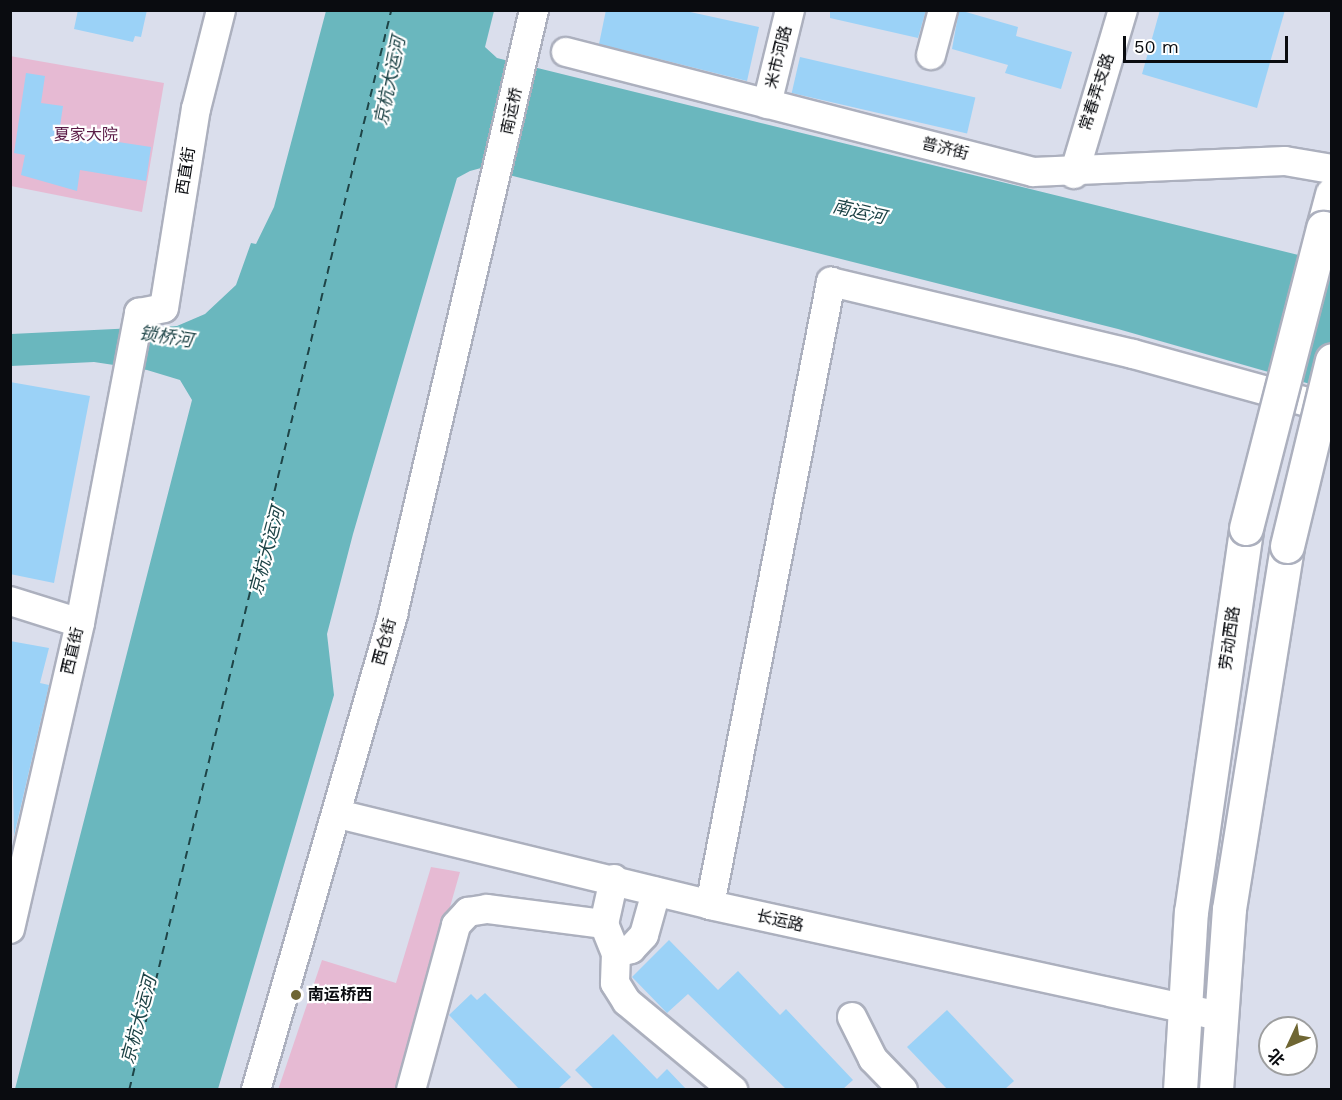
<!DOCTYPE html>
<html>
<head>
<meta charset="utf-8">
<style>
  body { margin:0 }
  #map { position:relative; width:1342px; height:1100px; overflow:hidden; background:#dadeec; font-family:"Work Sans","Noto Sans SC",sans-serif }
  div>[style] { position:absolute }
  [style*='--x'] { left:calc(var(--x)*1px); top:calc(var(--y)*1px); width:calc(var(--w)*1px); rotate:calc(var(--a)*1deg) }
  .green>* { inset:0; background:#e6bad3 }
  .water>* { inset:0; background:#6ab7be }
  .ferry>* { height:1.5px; margin-top:-0.75px; transform-origin:0; background:repeating-linear-gradient(90deg,#1e4447 0 8px,transparent 0 14px) }
  .building>* { inset:0; background:#9bd2f7; transform-origin:0 0 }
  .roads { filter:drop-shadow(2px 0 #acb0be) drop-shadow(-2px 0 #acb0be) drop-shadow(0 2px #acb0be) drop-shadow(0 -2px #acb0be) }
  .minor>* { height:28px; margin:-14px; padding:0 14px; transform-origin:14px; border-radius:14px; background:#fff }
  .major>* { height:33px; margin:-16.5px; padding:0 16.5px; transform-origin:16.5px; border-radius:16.5px; background:#fff }
  .bridges { filter:drop-shadow(2px 0 #acb0be) drop-shadow(-2px 0 #acb0be) drop-shadow(0 2px #acb0be) drop-shadow(0 -2px #acb0be) }
  .major-bridge>* { height:33px; margin:-16.5px; padding:0 16.5px; transform-origin:16.5px; border-radius:16.5px; background:#fff }
  .dots>* { width:16px; height:16px; translate:-50% -50%; box-sizing:border-box; border:3px solid #fff; border-radius:50% }
  span { translate:-50% -50%; white-space:nowrap; text-align:center; line-height:1.15; -webkit-text-stroke:4.5px #fff; paint-order:stroke }
  .street-label { font-size:16px; color:#0a0c10 }
  .park-label { font-size:16px; color:#5b1c47 }
  .poi-label { font-size:16px; color:#0a0c10; font-weight:700 }
  .left { translate:0 -50%; text-align:left }
  .water-label { font-size:18px; color:#1e4447; font-style:italic }
  .frame { position:absolute; inset:0; border:12px solid #0a0c10; pointer-events:none }
  .north { position:absolute; left:1258px; top:1016px; width:60px; height:60px; box-sizing:border-box; background:#fff; border:2px solid #9d9e9f; border-radius:50%; rotate:226deg; font-size:16px; font-weight:700; line-height:24px; text-align:center; color:#0a0c10 }
  .north::after { content:''; display:block; margin:auto; width:21px; height:27px; background:#6f6633; clip-path:polygon(50% 0,100% 100%,50% 72%,0 100%) }
  .scale { position:absolute; left:1123px; top:36px; width:165px; height:27px; box-sizing:border-box; border:3px solid #0a0c10; border-top:0; padding-left:8px; font-size:18px; line-height:21px; white-space:nowrap; color:#0a0c10; -webkit-text-stroke:4px #fff; paint-order:stroke }
</style>
</head>
<body>
<div id="map">
  <div class="green">
    <i style="clip-path:polygon(10px 56px,164px 83px,142px 212px,11px 186px)"></i>
    <i style="clip-path:polygon(431px 867px,460px 872px,398px 1089px,278px 1090px,322px 960px,396px 983px)"></i>
  </div>
  <div class="water">
    <i style="clip-path:polygon(326px 11px,494px 11px,485px 47px,497px 58px,1331px 263px,1331px 390px,1118px 329px,481px 168px,470px 171px,457px 178px,353px 534px,327px 634px,334px 695px,218px 1089px,15px 1089px,192px 400px,180px 380px,147px 370px,94px 362px,11px 366px,11px 334px,177px 326px,205px 314px,236px 285px,251px 243px,256px 244px,274px 207px)"></i>
  </div>
  <div class="ferry">
    <i style="--x:129;--y:1090;--w:1111;--a:-76.36"></i>
  </div>
  <div class="building">
    <i style="clip-path:polygon(78px 10px,147px 10px,141px 37px,135px 36px,133px 42px,74px 29px)"></i>
    <i style="clip-path:polygon(606px 10px,681px 10px,759px 27px,747px 81px,599px 44px)"></i>
    <i style="clip-path:polygon(830px 10px,926px 10px,918px 38px,830px 18px)"></i>
    <i style="clip-path:polygon(959px 10px,1018px 27px,1016px 36px,1072px 52px,1061px 89px,1005px 73px,1008px 65px,952px 49px)"></i>
    <i style="clip-path:polygon(1160px 10px,1285px 10px,1257px 108px,1142px 74px)"></i>
    <i style="left:800px;top:57px;width:180px;height:37px;rotate:13deg"></i>
    <i style="clip-path:polygon(26px 73px,45px 76px,41px 103px,63px 106px,59px 133px,151px 147px,146px 181px,80px 170px,77px 191px,21px 175px,25px 155px,14px 153px)"></i>
    <i style="clip-path:polygon(10px 382px,90px 396px,54px 583px,10px 574px)"></i>
    <i style="clip-path:polygon(10px 641px,49px 648px,40px 683px,49px 685px,14px 836px)"></i>
    <i style="clip-path:polygon(669px 940px,718px 990px,738px 971px,780px 1015px,786px 1009px,853px 1080px,843px 1089px,786px 1089px,688px 994px,667px 1013px,632px 977px)"></i>
    <i style="clip-path:polygon(485px 993px,571px 1077px,558px 1089px,519px 1089px,449px 1015px,471px 994px,477px 1000px)"></i>
    <i style="clip-path:polygon(947px 1010px,1014px 1081px,1005px 1089px,947px 1089px,907px 1047px)"></i>
    <i style="clip-path:polygon(613px 1034px,657px 1079px,667px 1069px,686px 1089px,594px 1089px,575px 1070px)"></i>
  </div>
  <div class="roads">
    <div class="minor">
      <i style="--x:566;--y:52;--w:482;--a:14.4"></i>
      <i style="--x:1033;--y:172;--w:252;--a:-2.5"></i>
      <i style="--x:1285;--y:161;--w:48;--a:9.7"></i>
      <i style="--x:931;--y:55;--w:47;--a:-75.1"></i>
      <i style="--x:767;--y:104;--w:97;--a:-76.3"></i>
      <i style="--x:1074;--y:174;--w:171;--a:-73.4"></i>
      <i style="--x:10;--y:601;--w:73;--a:17.4"></i>
      <i style="--x:338;--y:814;--w:383;--a:13.7"></i>
      <i style="--x:710;--y:905;--w:526;--a:12.29"></i>
      <i style="--x:614;--y:879;--w:46;--a:102.5"></i>
      <i style="--x:604;--y:924;--w:31;--a:68"></i>
      <i style="--x:616;--y:953;--w:16;--a:-15"></i>
      <i style="--x:631;--y:949;--w:19;--a:-47"></i>
      <i style="--x:644;--y:935;--w:45;--a:-74.4"></i>
      <i style="--x:710;--y:905;--w:635;--a:-79.01"></i>
      <i style="--x:831;--y:282;--w:310;--a:13.4"></i>
      <i style="--x:1133;--y:354;--w:206;--a:15.4"></i>
      <i style="--x:10;--y:929;--w:314;--a:-77.1"></i>
      <i style="--x:80;--y:623;--w:316;--a:-79.2"></i>
      <i style="--x:139;--y:313;--w:25;--a:-11"></i>
      <i style="--x:164;--y:308;--w:202;--a:-80.9"></i>
      <i style="--x:196;--y:109;--w:102;--a:-75.8"></i>
      <i style="--x:616;--y:953;--w:30;--a:92"></i>
      <i style="--x:615;--y:983;--w:22;--a:58"></i>
      <i style="--x:627;--y:1002;--w:138;--a:39.7"></i>
      <i style="--x:852;--y:1017;--w:47;--a:63.4"></i>
      <i style="--x:873;--y:1059;--w:43;--a:45.9"></i>
      <i style="--x:256;--y:1090;--w:495;--a:-73.9"></i>
      <i style="--x:393;--y:614;--w:620;--a:-76.86"></i>
      <i style="--x:411;--y:1090;--w:171;--a:-74.7"></i>
      <i style="--x:456;--y:925;--w:18;--a:-47"></i>
      <i style="--x:468;--y:912;--w:19;--a:-9"></i>
      <i style="--x:487;--y:909;--w:118;--a:7.3"></i>
    </div>
    <div class="major">
      <i style="--x:1323;--y:228;--w:35;--a:-75"></i>
      <i style="--x:1180;--y:1090;--w:178;--a:-86.5"></i>
      <i style="--x:1191;--y:912;--w:388;--a:-81.8"></i>
      <i style="--x:1216;--y:1090;--w:181;--a:-85.9"></i>
      <i style="--x:1229;--y:909;--w:368;--a:-80.9"></i>
    </div>
  </div>
  <div class="bridges">
    <div class="major-bridge">
      <i style="--x:1246;--y:528;--w:310;--a:-75.6"></i>
      <i style="--x:1287;--y:546;--w:191;--a:-76.4"></i>
    </div>
  </div>
  <div class="dots">
    <i style="left:296px;top:995px;background:#6f6633"></i>
  </div>
  <div class="street-label">
    <span style="left:779px;top:57px;rotate:-76deg">米市河路</span>
    <span style="left:1097px;top:92px;rotate:-72deg">常春弄支路</span>
    <span style="left:512px;top:111px;rotate:-78deg">南运桥</span>
    <span style="left:945px;top:149px;rotate:14deg">普济街</span>
    <span style="left:186px;top:171px;rotate:-81deg">西直街</span>
    <span style="left:1230px;top:638px;rotate:-82deg">劳动西路</span>
    <span style="left:385px;top:642px;rotate:-75deg">西仓街</span>
    <span style="left:73px;top:651px;rotate:-77deg">西直街</span>
    <span style="left:780px;top:921px;rotate:13deg">长运路</span>
  </div>
  <div class="park-label">
    <span style="left:86px;top:135px">夏家大院</span>
  </div>
  <div class="poi-label">
    <span class="left" style="left:308px;top:995px">南运桥西</span>
  </div>
  <div class="water-label">
    <span style="left:390px;top:81px;rotate:-78deg">京杭大运河</span>
    <span style="left:859px;top:212px;rotate:13deg">南运河</span>
    <span style="left:166px;top:337px;rotate:9deg">锁桥河</span>
    <span style="left:267px;top:551px;rotate:-75deg">京杭大运河</span>
    <span style="left:139px;top:1020px;rotate:-75deg">京杭大运河</span>
  </div>
  <div class="frame"></div>
  <div class="north">北</div>
  <div class="scale">50 m</div>
</div>
</body>
</html>
